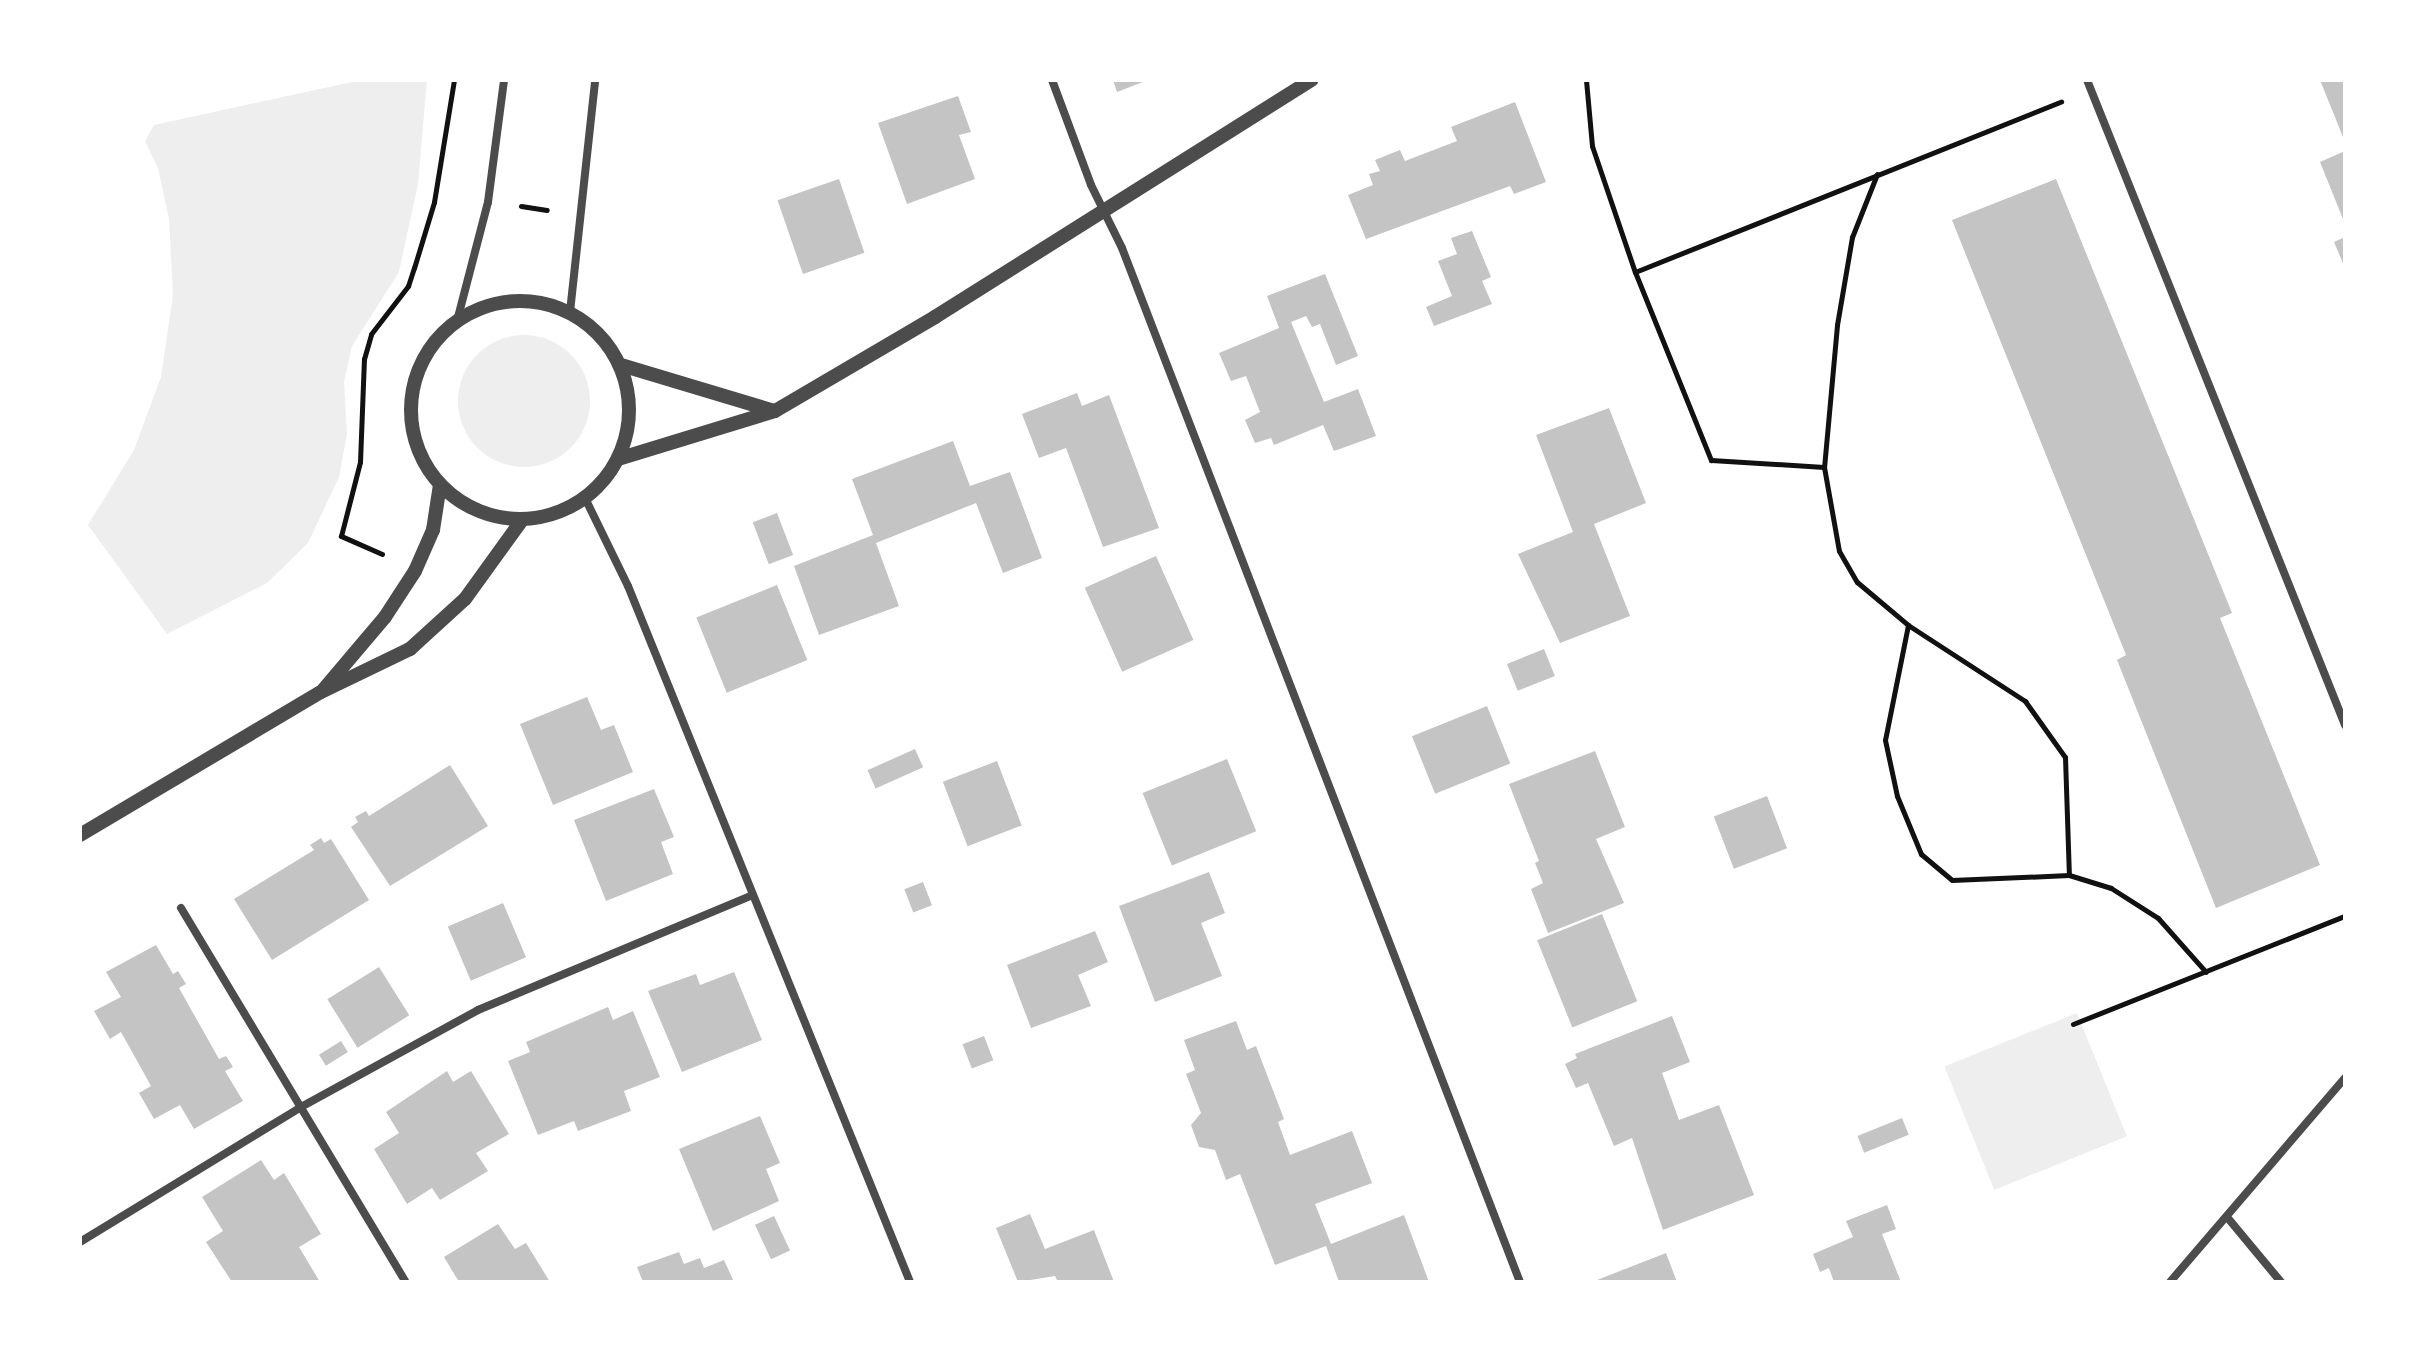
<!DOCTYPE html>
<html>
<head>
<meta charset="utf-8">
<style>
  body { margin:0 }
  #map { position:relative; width:2425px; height:1362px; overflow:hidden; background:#fff; font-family:"Sofia Sans Condensed",sans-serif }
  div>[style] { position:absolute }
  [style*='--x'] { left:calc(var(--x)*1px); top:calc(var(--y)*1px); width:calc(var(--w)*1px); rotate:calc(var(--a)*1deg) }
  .green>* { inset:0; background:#eee; transform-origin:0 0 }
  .round { border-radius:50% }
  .building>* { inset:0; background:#c4c4c4; transform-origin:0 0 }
  .path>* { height:5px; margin:-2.5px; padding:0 2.5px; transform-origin:2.5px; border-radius:2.5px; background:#111 }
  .minor>* { height:8px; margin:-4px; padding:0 4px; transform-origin:4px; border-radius:4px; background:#4c4c4c }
  .tertiary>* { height:14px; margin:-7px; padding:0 7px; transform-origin:7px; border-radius:7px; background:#4c4c4c }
  .tertiary>.ring { margin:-7px; padding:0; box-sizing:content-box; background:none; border:14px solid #4c4c4c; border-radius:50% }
  span { translate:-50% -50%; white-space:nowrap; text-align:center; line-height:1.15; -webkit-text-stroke:6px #fff; paint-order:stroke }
  .frame { position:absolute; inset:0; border:82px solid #fff; pointer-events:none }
</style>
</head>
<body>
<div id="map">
  <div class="green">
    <i style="clip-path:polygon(361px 80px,427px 80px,418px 184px,399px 272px,352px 346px,344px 382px,347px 434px,339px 477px,308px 543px,267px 583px,167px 634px,88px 525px,134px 450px,161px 377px,173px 295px,169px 219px,158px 168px,145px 141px,154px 125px)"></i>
    <i class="round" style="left:458px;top:335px;width:132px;height:132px"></i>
    <i style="left:2077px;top:1013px;width:133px;height:143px;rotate:68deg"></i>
  </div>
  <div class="building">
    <i style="clip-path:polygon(1113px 80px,1148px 80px,1117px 92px)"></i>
    <i style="clip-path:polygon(2320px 80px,2345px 80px,2345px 142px)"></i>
    <i style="clip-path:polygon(958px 96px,971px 132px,959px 135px,975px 179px,907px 204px,878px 123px)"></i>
    <i style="clip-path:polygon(1515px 102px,1546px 182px,1514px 194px,1510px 186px,1366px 239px,1348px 195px,1373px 185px,1369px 174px,1380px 171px,1375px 160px,1400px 150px,1405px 161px,1457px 141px,1451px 127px)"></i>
    <i style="clip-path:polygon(2345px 151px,2345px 224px,2320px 162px)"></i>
    <i style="left:839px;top:179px;width:78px;height:65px;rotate:71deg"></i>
    <i style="clip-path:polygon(2056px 179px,2232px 613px,2220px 618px,2320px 865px,2216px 908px,2117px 660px,2126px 655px,1952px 220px)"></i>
    <i style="clip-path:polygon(1472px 231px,1491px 277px,1482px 281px,1492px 304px,1434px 326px,1426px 307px,1452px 296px,1438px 261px,1457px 254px,1451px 238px)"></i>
    <i style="clip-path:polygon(2345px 237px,2345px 268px,2334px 242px)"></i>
    <i style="clip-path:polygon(1325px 274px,1358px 356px,1336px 365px,1320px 324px,1312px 327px,1306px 316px,1291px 322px,1324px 402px,1358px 389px,1376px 436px,1334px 451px,1323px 425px,1274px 445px,1271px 438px,1255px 443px,1245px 420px,1260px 412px,1246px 376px,1231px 381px,1219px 353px,1279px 328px,1267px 296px)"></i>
    <i style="clip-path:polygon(1077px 393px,1082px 406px,1109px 395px,1159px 528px,1103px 547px,1066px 448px,1039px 458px,1022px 414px)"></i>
    <i style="clip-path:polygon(1609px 408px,1646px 503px,1594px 524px,1630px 616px,1560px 643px,1518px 554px,1573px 532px,1536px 435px)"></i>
    <i style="clip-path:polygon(953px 441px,970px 486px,1010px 472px,1042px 558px,1003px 573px,976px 503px,876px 543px,899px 606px,819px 635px,794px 566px,873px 535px,852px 479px)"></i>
    <i style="left:777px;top:513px;width:45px;height:26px;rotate:69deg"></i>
    <i style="left:1156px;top:556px;width:92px;height:78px;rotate:66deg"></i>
    <i style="left:777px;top:585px;width:81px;height:87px;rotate:68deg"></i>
    <i style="left:1544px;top:649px;width:29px;height:40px;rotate:68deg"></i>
    <i style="clip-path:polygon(587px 697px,601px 730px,614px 725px,633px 772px,553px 805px,520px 724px)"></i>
    <i style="left:1487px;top:706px;width:62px;height:81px;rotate:68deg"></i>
    <i style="left:915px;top:749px;width:20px;height:52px;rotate:66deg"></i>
    <i style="clip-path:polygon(1595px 751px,1625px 827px,1596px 839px,1624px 903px,1548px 933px,1531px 889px,1543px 883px,1535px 863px,1539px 861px,1509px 784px)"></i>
    <i style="left:1227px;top:759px;width:78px;height:91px;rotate:68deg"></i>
    <i style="left:997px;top:761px;width:69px;height:58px;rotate:69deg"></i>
    <i style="clip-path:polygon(450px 765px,488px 826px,390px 886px,351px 827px,358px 822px,355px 817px,366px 811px,369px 816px)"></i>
    <i style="clip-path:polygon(654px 789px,674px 837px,661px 842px,673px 874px,606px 901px,574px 820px)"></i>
    <i style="left:1767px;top:796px;width:56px;height:57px;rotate:69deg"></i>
    <i style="clip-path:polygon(321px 838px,324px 843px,331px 839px,369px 900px,272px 960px,234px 899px,314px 850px,310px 845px)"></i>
    <i style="clip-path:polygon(1209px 872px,1225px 913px,1201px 923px,1222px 976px,1155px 1002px,1119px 906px)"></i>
    <i style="left:923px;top:882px;width:25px;height:20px;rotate:69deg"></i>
    <i style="left:503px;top:903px;width:59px;height:60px;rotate:67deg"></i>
    <i style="left:1602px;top:914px;width:94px;height:70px;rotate:68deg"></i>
    <i style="clip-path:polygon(1095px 931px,1108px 962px,1078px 975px,1091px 1006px,1031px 1028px,1007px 965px)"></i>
    <i style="clip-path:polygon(156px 945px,173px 974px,178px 971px,186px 984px,179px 988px,219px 1059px,226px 1056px,233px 1067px,225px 1071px,243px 1101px,194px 1129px,180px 1105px,154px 1119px,139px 1093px,151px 1086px,121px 1032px,110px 1039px,94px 1011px,121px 997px,106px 972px)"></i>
    <i style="left:379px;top:967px;width:57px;height:61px;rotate:58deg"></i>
    <i style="clip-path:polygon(734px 972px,762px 1040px,682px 1072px,648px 991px,696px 974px,700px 985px)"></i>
    <i style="clip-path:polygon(608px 1007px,613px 1020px,633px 1011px,660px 1077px,624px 1091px,631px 1111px,578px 1131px,574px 1121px,538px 1135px,508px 1061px,530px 1052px,526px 1042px)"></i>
    <i style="clip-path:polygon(1672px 1016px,1690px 1062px,1662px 1073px,1679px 1120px,1719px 1105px,1754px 1195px,1663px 1230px,1632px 1138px,1614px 1146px,1588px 1083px,1576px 1088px,1565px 1064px,1577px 1058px,1575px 1054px)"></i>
    <i style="clip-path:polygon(1236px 1021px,1247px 1050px,1256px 1046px,1284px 1119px,1278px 1122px,1290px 1155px,1352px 1131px,1372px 1183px,1315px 1204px,1331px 1244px,1404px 1215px,1429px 1282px,1339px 1282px,1326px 1246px,1275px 1265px,1240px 1174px,1226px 1180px,1215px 1150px,1199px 1147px,1191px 1125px,1201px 1113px,1186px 1074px,1195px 1070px,1184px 1040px)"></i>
    <i style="left:984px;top:1036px;width:26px;height:23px;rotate:69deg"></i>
    <i style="left:341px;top:1041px;width:13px;height:26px;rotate:58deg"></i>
    <i style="clip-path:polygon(447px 1071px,453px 1082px,471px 1071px,509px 1134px,476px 1153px,488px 1171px,440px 1200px,432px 1188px,407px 1204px,374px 1149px,399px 1133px,386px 1112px)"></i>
    <i style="clip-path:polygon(760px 1116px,780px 1163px,766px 1169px,779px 1201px,713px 1231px,679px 1149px)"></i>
    <i style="left:1902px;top:1118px;width:18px;height:48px;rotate:68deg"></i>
    <i style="clip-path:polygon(261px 1160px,274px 1180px,284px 1173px,321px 1234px,299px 1247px,320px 1282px,232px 1282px,206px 1242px,223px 1231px,202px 1197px)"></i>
    <i style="clip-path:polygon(1887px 1205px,1896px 1229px,1882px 1234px,1901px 1282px,1834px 1282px,1829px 1268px,1820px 1272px,1813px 1254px,1853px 1237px,1846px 1221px)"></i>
    <i style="clip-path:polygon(1030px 1214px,1045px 1249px,1094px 1230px,1114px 1282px,1058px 1282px,1055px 1276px,1018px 1282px,996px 1228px)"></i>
    <i style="left:774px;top:1216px;width:38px;height:21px;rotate:65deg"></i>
    <i style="clip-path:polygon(498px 1224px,515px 1249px,526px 1243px,550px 1282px,459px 1282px,444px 1257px)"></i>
    <i style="clip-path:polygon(679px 1252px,684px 1264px,700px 1258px,704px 1268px,724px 1260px,734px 1282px,643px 1282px,637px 1267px)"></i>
    <i style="clip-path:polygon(1666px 1253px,1677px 1282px,1597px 1282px,1597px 1280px)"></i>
  </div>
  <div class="path">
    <i style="--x:1586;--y:80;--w:66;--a:84.8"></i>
    <i style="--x:1592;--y:146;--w:133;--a:71.2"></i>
    <i style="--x:1635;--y:272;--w:203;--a:68"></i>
    <i style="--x:1711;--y:460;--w:113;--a:3.5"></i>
    <i style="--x:1877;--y:174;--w:68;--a:111.6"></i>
    <i style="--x:1852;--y:237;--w:89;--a:99.7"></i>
    <i style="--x:1837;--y:325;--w:143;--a:95.2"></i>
    <i style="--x:1824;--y:467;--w:85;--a:79.9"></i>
    <i style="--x:1839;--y:551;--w:36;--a:60"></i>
    <i style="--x:1857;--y:582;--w:67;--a:40.1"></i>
    <i style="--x:1908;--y:625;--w:140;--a:33"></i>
    <i style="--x:2025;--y:701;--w:69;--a:54.5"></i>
    <i style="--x:2065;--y:757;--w:118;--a:88.1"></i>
    <i style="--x:521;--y:206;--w:26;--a:9"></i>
    <i style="--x:1635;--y:272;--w:459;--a:-21.8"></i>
    <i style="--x:382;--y:554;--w:45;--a:-156.3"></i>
    <i style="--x:341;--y:536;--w:76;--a:-75.6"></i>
    <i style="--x:360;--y:462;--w:103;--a:-87.8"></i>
    <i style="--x:364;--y:359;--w:26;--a:-74"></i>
    <i style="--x:371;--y:334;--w:61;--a:-52.4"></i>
    <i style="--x:408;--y:286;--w:19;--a:-72"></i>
    <i style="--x:414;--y:268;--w:69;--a:-73.1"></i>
    <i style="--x:434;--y:202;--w:124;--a:-80.7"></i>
    <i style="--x:1908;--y:625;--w:117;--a:101.3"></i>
    <i style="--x:1885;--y:740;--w:57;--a:77.9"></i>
    <i style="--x:1897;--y:796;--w:63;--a:67.5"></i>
    <i style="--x:1921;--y:854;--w:40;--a:40"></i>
    <i style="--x:1952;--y:880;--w:117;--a:-2.4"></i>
    <i style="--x:2069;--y:875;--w:44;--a:17.2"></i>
    <i style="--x:2111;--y:888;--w:56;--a:32.6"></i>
    <i style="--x:2158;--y:918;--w:72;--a:48.4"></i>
    <i style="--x:2073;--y:1024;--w:293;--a:-21.7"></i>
  </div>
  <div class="minor">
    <i style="--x:1052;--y:80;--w:112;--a:69.6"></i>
    <i style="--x:1091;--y:185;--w:70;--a:63.8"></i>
    <i style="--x:1122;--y:248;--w:1108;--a:68.95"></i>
    <i style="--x:2087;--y:80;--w:695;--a:68.2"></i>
    <i style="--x:570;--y:312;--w:233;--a:-83.8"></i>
    <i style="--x:457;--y:321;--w:123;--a:-75.4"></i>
    <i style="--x:488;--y:202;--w:123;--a:-82.5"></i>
    <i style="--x:585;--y:498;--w:98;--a:64"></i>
    <i style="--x:628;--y:586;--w:751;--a:67.94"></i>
    <i style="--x:181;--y:908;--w:436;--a:59"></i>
    <i style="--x:2227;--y:1217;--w:85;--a:50.3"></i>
    <i style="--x:80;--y:1242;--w:259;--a:-31.4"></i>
    <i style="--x:301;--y:1107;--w:202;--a:-28.7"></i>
    <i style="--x:478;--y:1010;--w:295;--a:-22.7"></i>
    <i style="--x:2170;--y:1282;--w:269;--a:-49.4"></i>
  </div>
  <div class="tertiary">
    <i class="ring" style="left:411px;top:301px;width:204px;height:204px"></i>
    <i style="--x:621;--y:365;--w:160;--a:16.7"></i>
    <i style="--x:618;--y:459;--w:164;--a:-17"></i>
    <i style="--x:775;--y:411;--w:186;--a:-30.4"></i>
    <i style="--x:935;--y:317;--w:445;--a:-32.2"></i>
    <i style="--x:324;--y:689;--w:94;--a:-49.7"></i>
    <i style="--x:385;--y:617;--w:55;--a:-56.9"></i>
    <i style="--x:415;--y:571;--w:45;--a:-66.3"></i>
    <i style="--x:433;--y:530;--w:46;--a:-81.2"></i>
    <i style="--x:80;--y:835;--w:280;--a:-30.7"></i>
    <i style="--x:321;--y:692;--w:99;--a:-25.8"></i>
    <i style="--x:410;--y:649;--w:74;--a:-42.3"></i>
    <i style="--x:465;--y:599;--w:97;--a:-54.2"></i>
  </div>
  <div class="frame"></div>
</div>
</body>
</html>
